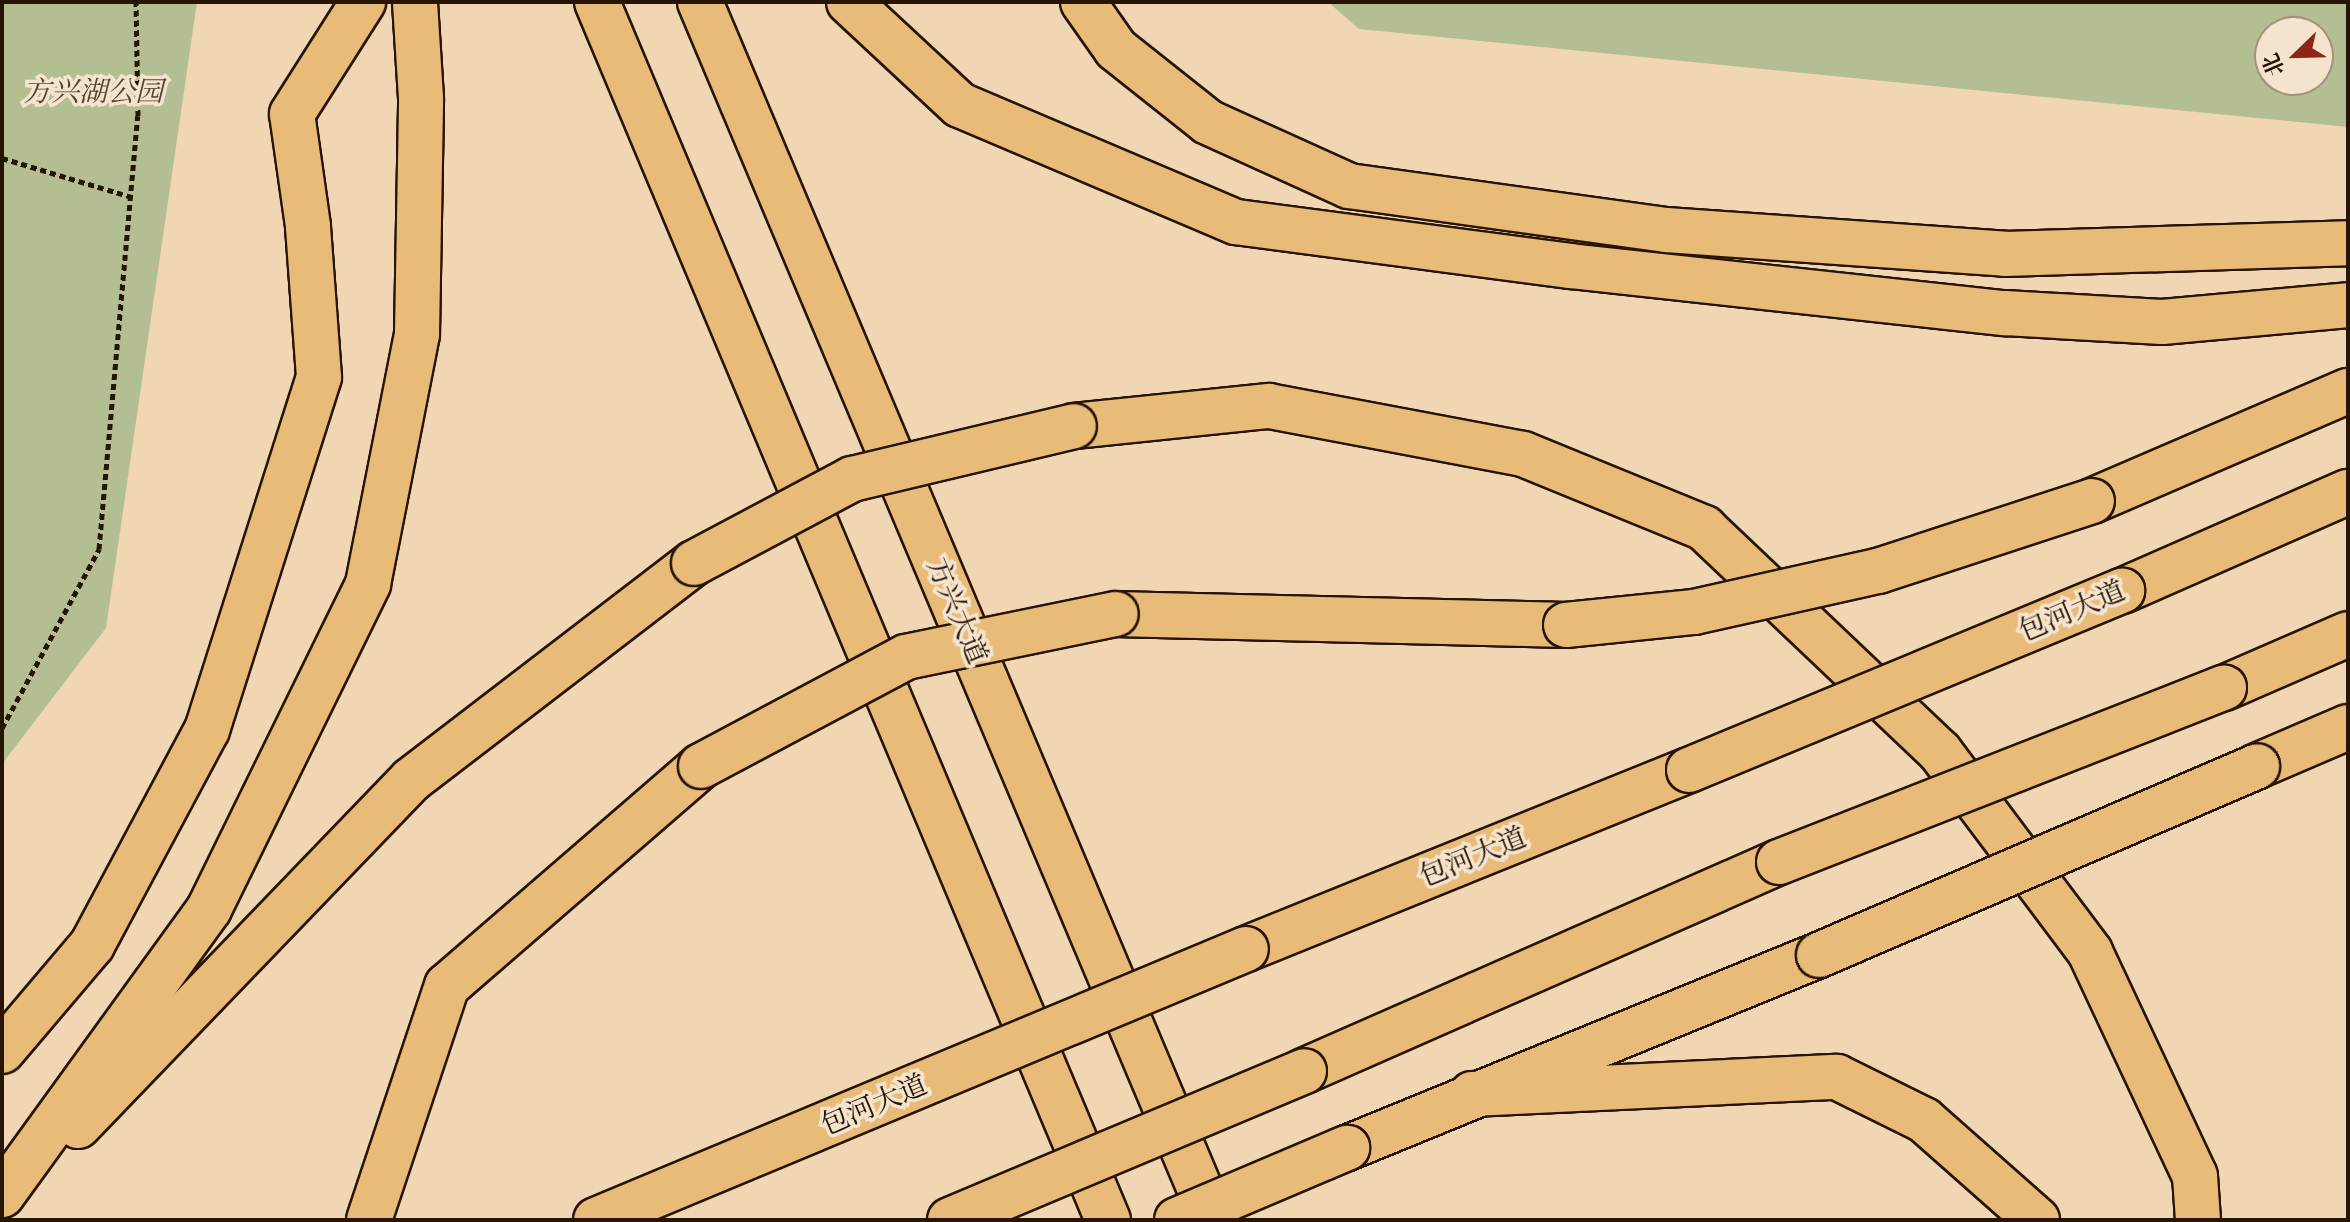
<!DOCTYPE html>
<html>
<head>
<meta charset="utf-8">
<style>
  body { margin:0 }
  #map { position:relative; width:2350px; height:1222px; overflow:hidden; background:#f0d6b2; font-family:"IM FELL Great Primer","Noto Serif SC",serif }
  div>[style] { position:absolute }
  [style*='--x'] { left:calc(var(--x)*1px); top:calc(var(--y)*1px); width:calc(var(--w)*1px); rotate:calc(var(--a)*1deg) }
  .green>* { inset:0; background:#b3bf92 }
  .path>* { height:5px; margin-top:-2.5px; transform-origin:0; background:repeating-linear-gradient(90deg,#271405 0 6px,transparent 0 10px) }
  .roads { filter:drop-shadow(2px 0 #271405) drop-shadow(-2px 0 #271405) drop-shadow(0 2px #271405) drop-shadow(0 -2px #271405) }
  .primary>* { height:44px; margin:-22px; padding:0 22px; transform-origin:22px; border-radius:22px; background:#e8bb79 }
  .trunk>* { height:44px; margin:-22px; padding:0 22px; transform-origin:22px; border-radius:22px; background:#e8bb79 }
  .bridges { filter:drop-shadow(2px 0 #271405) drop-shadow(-2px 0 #271405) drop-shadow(0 2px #271405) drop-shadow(0 -2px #271405) }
  .primary-bridge>* { height:44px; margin:-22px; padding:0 22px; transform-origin:22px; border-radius:22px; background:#e8bb79 }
  .trunk-bridge>* { height:44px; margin:-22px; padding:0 22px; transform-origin:22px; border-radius:22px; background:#e8bb79 }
  span { translate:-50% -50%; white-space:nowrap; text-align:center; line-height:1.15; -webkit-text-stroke:7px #f5e4cd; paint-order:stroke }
  .park-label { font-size:28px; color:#51472f; font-style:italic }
  .street-label { font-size:28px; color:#271405 }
  .frame { position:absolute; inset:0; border:4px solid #271405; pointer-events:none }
  .north { position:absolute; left:2254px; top:16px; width:80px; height:80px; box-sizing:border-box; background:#f5e4cd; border:2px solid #a3917d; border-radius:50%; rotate:247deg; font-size:22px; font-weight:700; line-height:32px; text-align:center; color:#271405 }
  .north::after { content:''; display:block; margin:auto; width:28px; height:36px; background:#8f2418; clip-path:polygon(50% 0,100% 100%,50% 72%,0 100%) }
</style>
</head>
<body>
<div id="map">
  <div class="green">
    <i style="clip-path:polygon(2px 2px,197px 2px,106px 628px,2px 764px)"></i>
    <i style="clip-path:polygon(evenodd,1328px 2px,2348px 2px,2348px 127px,1359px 29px,1328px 2px,2270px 32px,2318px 32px,2318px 80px,2270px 80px,2270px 32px)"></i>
  </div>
  <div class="path">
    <i style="--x:2;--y:158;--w:136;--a:16.7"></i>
    <i style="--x:2;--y:728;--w:204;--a:-61.5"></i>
    <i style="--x:99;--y:549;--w:435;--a:-84.9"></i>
    <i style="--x:138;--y:116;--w:114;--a:-91"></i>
  </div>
  <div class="roads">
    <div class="primary">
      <i style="--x:1083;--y:2;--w:57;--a:54.9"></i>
      <i style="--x:1116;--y:49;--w:117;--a:38.4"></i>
      <i style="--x:1208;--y:122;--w:155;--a:24.4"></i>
      <i style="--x:1349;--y:186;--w:320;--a:7.9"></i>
      <i style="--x:1666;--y:230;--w:340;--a:4"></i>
      <i style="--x:2005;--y:254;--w:343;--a:-1.8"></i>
      <i style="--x:2257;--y:766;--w:99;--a:-23.2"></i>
      <i style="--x:2;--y:1051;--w:139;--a:-49.7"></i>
      <i style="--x:92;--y:945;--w:244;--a:-61.9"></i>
      <i style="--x:207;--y:730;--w:370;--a:-72.4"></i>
      <i style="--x:319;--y:377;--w:151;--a:-94.2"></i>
      <i style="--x:308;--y:226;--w:113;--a:-98.1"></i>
      <i style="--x:292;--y:114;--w:133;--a:-57.6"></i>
      <i style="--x:1347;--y:1148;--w:510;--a:-22.24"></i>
    </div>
    <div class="trunk">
      <i style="--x:597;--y:2;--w:1321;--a:67.24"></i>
      <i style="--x:700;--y:2;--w:1322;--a:67.16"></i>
      <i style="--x:849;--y:2;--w:151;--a:42.9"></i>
      <i style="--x:960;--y:105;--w:300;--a:23"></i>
      <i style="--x:1236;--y:222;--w:337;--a:7.5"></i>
      <i style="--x:1570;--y:266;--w:438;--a:6.2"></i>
      <i style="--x:2005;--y:313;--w:157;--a:3.3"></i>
      <i style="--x:2162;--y:322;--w:187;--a:-5.2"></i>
      <i style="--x:1074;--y:426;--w:196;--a:-5.9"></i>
      <i style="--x:1269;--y:406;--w:258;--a:10.7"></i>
      <i style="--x:1523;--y:454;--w:196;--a:22.2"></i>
      <i style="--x:1704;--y:528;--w:325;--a:43.5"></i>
      <i style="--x:1940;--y:752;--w:250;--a:53.1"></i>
      <i style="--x:2090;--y:952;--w:247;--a:64.9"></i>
      <i style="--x:2195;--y:1176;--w:44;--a:86.1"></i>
      <i style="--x:2092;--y:501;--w:279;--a:-23.3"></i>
      <i style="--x:2122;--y:591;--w:247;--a:-23.7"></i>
      <i style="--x:1116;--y:614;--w:450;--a:1.4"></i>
      <i style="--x:2224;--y:688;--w:135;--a:-23.5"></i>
      <i style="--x:1246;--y:949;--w:478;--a:-22"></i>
      <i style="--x:1304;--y:1071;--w:519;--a:-23.75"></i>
      <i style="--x:1472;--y:1094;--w:365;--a:-2.7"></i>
      <i style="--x:1837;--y:1077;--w:97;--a:26.3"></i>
      <i style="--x:1924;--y:1120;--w:151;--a:41.5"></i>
      <i style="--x:78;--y:1126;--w:480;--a:-46.1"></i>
      <i style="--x:411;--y:780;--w:357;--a:-37.5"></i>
      <i style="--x:2;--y:1195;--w:353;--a:-54.1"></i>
      <i style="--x:209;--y:909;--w:362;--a:-63.9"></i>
      <i style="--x:368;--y:584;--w:255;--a:-78.9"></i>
      <i style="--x:417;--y:334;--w:236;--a:-89"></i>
      <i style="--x:421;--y:98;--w:96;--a:-93.6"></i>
      <i style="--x:369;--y:1220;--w:247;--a:-71.6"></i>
      <i style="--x:447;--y:986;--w:336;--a:-40.9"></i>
    </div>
  </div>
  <div class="bridges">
    <div class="primary-bridge">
      <i style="--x:1819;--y:955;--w:477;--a:-23.3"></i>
      <i style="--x:1177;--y:1220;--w:185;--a:-23"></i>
    </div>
    <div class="trunk-bridge">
      <i style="--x:694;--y:563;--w:179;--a:-28"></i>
      <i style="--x:852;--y:479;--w:228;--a:-13.4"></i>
      <i style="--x:1566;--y:625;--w:129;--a:-5.8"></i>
      <i style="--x:1694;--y:612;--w:189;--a:-12.6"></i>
      <i style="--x:1878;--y:571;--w:225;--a:-18.1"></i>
      <i style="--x:701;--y:766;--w:232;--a:-28"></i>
      <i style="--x:906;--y:657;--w:214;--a:-11.6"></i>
      <i style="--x:1689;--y:770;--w:469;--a:-22.5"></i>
      <i style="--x:1779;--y:862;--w:478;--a:-21.4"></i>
      <i style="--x:596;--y:1220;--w:704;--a:-22.63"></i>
      <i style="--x:950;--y:1220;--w:384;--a:-22.8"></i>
    </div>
  </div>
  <div class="park-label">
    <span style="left:93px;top:92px">方兴湖公园</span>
  </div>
  <div class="street-label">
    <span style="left:957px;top:611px;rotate:67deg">方兴大道</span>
    <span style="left:2072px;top:611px;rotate:-23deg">包河大道</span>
    <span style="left:1473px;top:857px;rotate:-22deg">包河大道</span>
    <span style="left:874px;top:1105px;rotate:-23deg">包河大道</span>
  </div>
  <div class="frame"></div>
  <div class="north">北</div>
</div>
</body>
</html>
